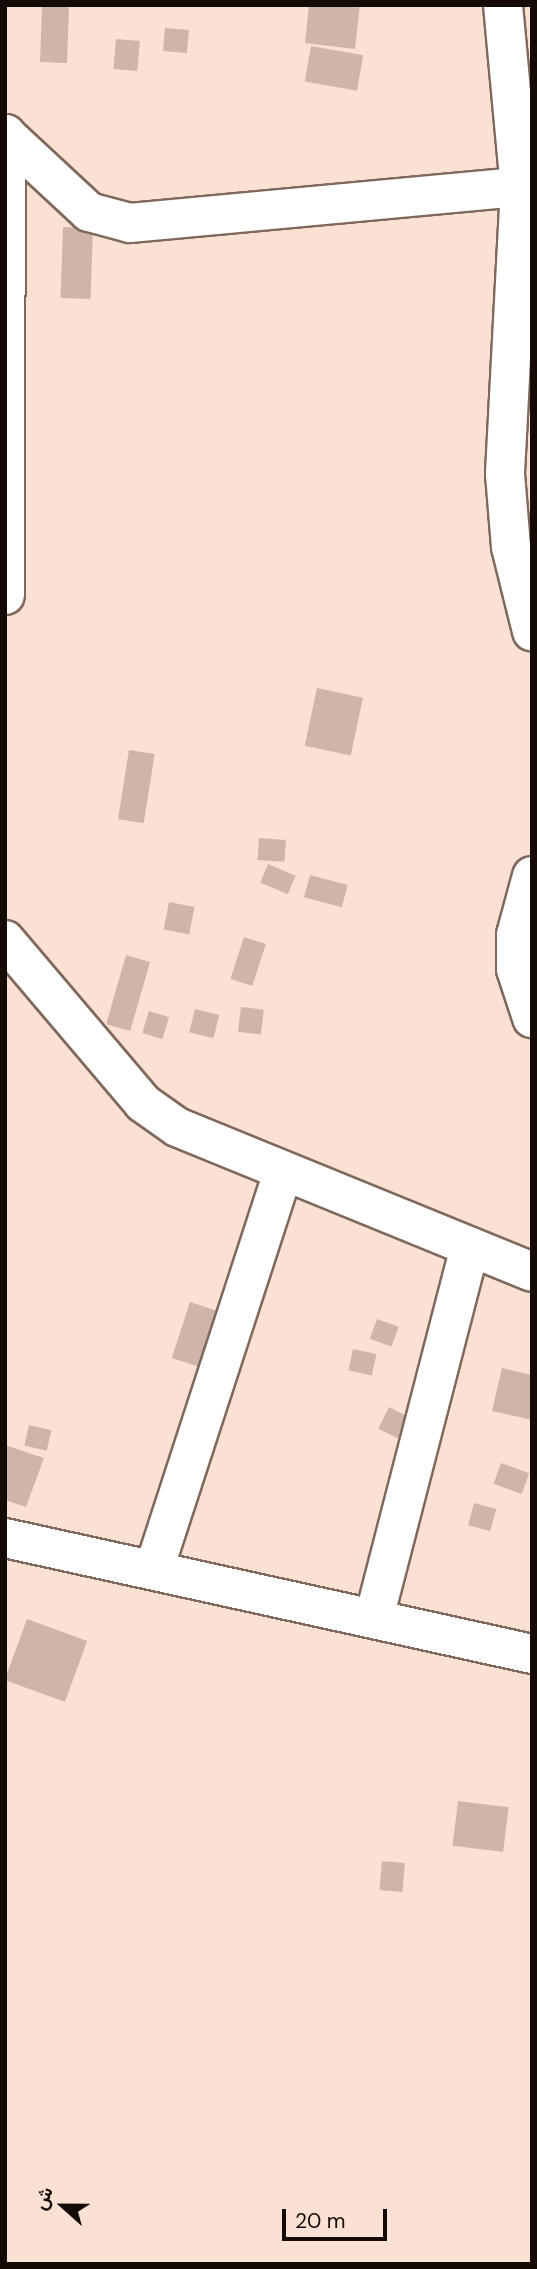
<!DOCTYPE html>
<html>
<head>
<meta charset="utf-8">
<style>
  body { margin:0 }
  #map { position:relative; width:537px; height:2269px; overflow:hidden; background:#fbe1d3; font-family:"DM Sans",Vazirmatn,sans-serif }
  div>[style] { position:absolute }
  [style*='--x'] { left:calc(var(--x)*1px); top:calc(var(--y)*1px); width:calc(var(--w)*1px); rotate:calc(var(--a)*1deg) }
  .building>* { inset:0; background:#cfb5a9; transform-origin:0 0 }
  .roads { filter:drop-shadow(2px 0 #7f685c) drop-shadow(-2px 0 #7f685c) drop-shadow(0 2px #7f685c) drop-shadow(0 -2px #7f685c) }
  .minor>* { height:38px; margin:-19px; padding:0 19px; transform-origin:19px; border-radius:19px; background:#fff }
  span { translate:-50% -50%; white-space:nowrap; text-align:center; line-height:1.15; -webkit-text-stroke:6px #fbe1d3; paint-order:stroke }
  .frame { position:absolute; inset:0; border:7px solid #140b07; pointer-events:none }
  .north { position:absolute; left:28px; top:2171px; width:70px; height:70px; -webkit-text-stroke:5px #fbe1d3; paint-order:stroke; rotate:291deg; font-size:19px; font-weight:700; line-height:28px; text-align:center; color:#140b07 }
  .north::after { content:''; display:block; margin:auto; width:24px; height:32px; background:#140b07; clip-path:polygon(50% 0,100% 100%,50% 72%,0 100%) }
  .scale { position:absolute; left:282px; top:2209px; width:105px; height:32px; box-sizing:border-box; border:4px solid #140b07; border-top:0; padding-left:9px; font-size:21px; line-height:24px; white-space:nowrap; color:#140b07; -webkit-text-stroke:5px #fbe1d3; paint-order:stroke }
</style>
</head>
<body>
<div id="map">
  <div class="building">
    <i style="left:42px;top:5px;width:27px;height:57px;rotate:2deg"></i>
    <i style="clip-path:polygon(309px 5px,360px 5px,355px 49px,305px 43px)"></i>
    <i style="left:165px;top:28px;width:24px;height:23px;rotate:5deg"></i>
    <i style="left:116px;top:39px;width:24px;height:30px;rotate:5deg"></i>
    <i style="left:311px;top:46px;width:53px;height:36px;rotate:10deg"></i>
    <i style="left:63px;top:227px;width:30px;height:71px;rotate:2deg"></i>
    <i style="left:317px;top:688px;width:47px;height:59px;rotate:12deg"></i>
    <i style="left:129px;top:750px;width:26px;height:70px;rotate:9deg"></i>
    <i style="left:259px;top:838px;width:27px;height:22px;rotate:4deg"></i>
    <i style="left:268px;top:864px;width:30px;height:20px;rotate:23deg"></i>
    <i style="left:310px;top:875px;width:39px;height:23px;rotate:15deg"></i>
    <i style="left:169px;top:902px;width:26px;height:28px;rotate:11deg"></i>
    <i style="left:244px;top:937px;width:23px;height:44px;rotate:18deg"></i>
    <i style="left:126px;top:955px;width:25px;height:72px;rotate:16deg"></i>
    <i style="left:241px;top:1007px;width:23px;height:25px;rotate:7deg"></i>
    <i style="left:195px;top:1009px;width:25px;height:24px;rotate:14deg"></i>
    <i style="left:149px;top:1011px;width:21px;height:23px;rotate:17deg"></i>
    <i style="left:190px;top:1302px;width:60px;height:59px;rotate:18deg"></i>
    <i style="left:377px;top:1319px;width:23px;height:21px;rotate:20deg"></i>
    <i style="left:353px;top:1349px;width:24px;height:22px;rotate:12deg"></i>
    <i style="clip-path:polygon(502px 1368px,532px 1375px,532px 1420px,492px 1411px)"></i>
    <i style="left:389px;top:1407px;width:22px;height:24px;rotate:27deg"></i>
    <i style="left:29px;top:1425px;width:23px;height:21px;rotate:13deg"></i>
    <i style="clip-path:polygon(5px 1445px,44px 1458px,26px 1507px,5px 1500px)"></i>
    <i style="left:501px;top:1463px;width:30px;height:22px;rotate:20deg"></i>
    <i style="left:474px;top:1503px;width:23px;height:23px;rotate:15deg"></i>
    <i style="left:27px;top:1619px;width:64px;height:65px;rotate:20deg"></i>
    <i style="left:458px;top:1801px;width:51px;height:45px;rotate:7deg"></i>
    <i style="left:382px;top:1861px;width:23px;height:29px;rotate:5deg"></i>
  </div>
  <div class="roads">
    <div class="minor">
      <i style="--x:503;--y:5;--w:183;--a:84.7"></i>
      <i style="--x:520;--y:187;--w:287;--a:93"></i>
      <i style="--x:505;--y:474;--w:73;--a:85.3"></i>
      <i style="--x:511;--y:547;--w:87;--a:76"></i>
      <i style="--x:5;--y:134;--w:115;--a:42.9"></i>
      <i style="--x:89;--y:212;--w:42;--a:15"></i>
      <i style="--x:130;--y:223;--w:392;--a:-5.3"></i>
      <i style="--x:5;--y:595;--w:461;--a:-89.9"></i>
      <i style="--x:532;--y:876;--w:61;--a:105.2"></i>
      <i style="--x:516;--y:935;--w:34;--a:90"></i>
      <i style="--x:516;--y:969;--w:52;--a:71.9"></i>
      <i style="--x:5;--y:940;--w:214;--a:49.7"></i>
      <i style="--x:143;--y:1103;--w:42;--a:35.2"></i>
      <i style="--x:177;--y:1127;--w:383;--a:22.2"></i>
      <i style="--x:5;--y:1538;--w:540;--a:12.41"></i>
      <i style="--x:155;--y:1566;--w:412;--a:-72"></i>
      <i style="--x:374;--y:1618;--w:383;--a:-75.5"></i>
    </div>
  </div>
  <div class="frame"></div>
  <div class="north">ش</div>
  <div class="scale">20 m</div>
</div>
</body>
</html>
